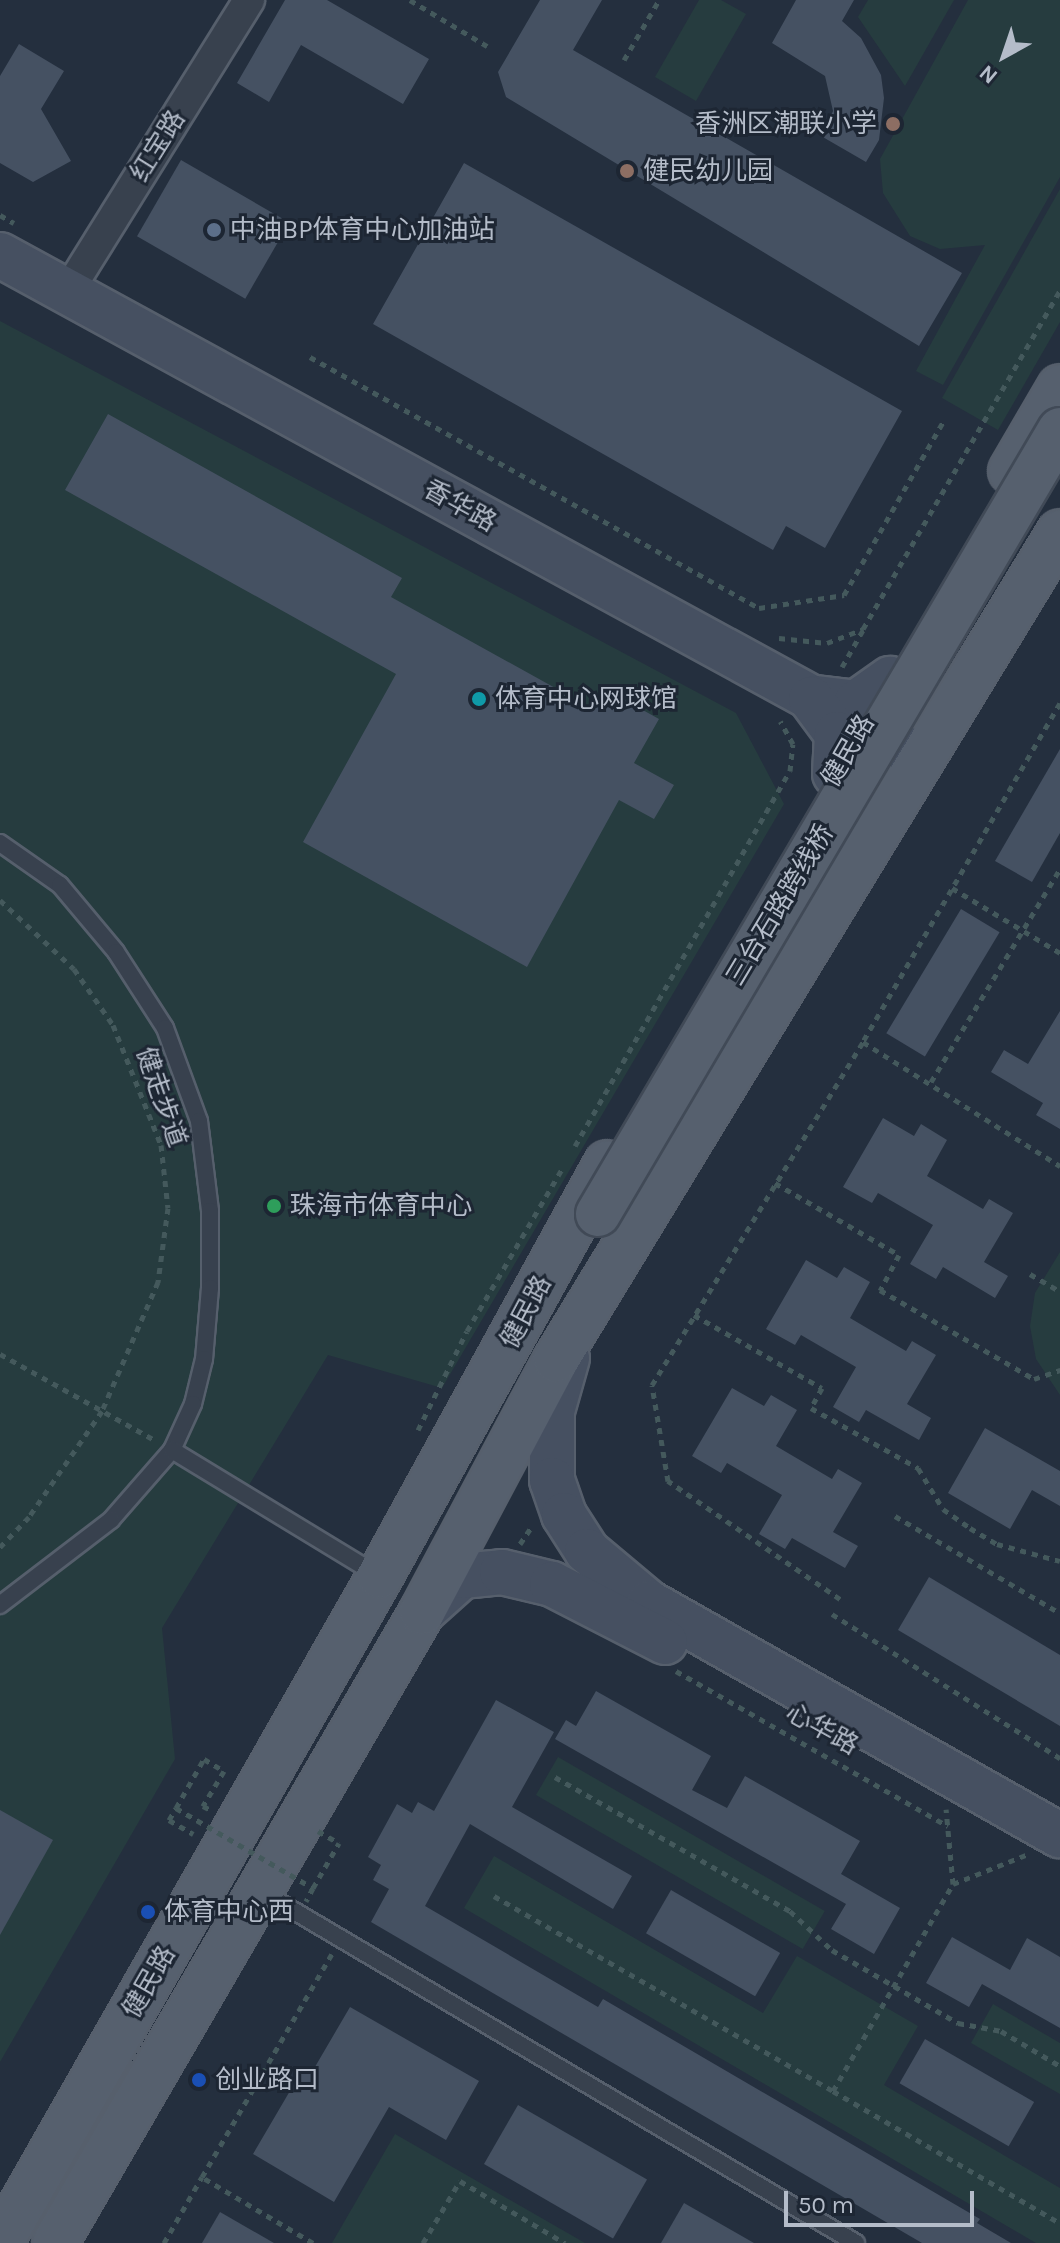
<!DOCTYPE html>
<html>
<head>
<meta charset="utf-8">
<style>
  body { margin:0 }
  #map { position:relative; width:1060px; height:2243px; overflow:hidden; background:#242f3e; font-family:Karla,"Noto Sans SC",sans-serif }
  div>[style] { position:absolute }
  [style*='--x'] { left:calc(var(--x)*1px); top:calc(var(--y)*1px); width:calc(var(--w)*1px); rotate:calc(var(--a)*1deg) }
  .green>* { inset:0; background:#263c3f; transform-origin:0 0 }
  .building>* { inset:0; background:#455162; transform-origin:0 0 }
  .path>* { height:5px; margin-top:-2.5px; transform-origin:0; background:repeating-linear-gradient(90deg,#44595c 0 6px,transparent 0 12px) }
  .roads { filter:drop-shadow(2px 0 #565f6c) drop-shadow(-2px 0 #565f6c) drop-shadow(0 2px #565f6c) drop-shadow(0 -2px #565f6c) }
  .lane>* { height:16px; margin:-8px; padding:0 8px; transform-origin:8px; border-radius:8px; background:#38414e }
  .street>* { height:30px; margin:-15px; padding:0 15px; transform-origin:15px; border-radius:15px; background:#38414e }
  .secondary>* { height:44px; margin:-22px; padding:0 22px; transform-origin:22px; border-radius:22px; background:#465061 }
  .primary>* { height:44px; margin:-22px; padding:0 22px; transform-origin:22px; border-radius:22px; background:#56606e }
  .path-bridge>* { height:5px; margin-top:-2.5px; transform-origin:0; background:repeating-linear-gradient(90deg,#44595c 0 6px,transparent 0 12px) }
  .bridges { filter:drop-shadow(2px 0 #414a57) drop-shadow(-2px 0 #414a57) drop-shadow(0 2px #414a57) drop-shadow(0 -2px #414a57) }
  .primary-bridge>* { height:44px; margin:-22px; padding:0 22px; transform-origin:22px; border-radius:22px; background:#56606e }
  .dots>* { width:22px; height:22px; translate:-50% -50%; box-sizing:border-box; border:4px solid #1d2633; border-radius:50% }
  span { translate:-50% -50%; white-space:nowrap; text-align:center; line-height:1.15; -webkit-text-stroke:6px #1d2633; paint-order:stroke }
  .poi-label { font-size:26px; color:#b4bcc9 }
  .right { translate:-100% -50%; text-align:right }
  .left { translate:0 -50%; text-align:left }
  .street-label { font-size:26px; color:#b4bcc9 }
  .north { position:absolute; left:964px; top:16px; width:80px; height:80px; -webkit-text-stroke:6px #1d2633; paint-order:stroke; rotate:220deg; font-size:22px; font-weight:700; line-height:32px; text-align:center; color:#b4bcc9 }
  .north::after { content:''; display:block; margin:auto; width:28px; height:36px; background:#b4bcc9; clip-path:polygon(50% 0,100% 100%,50% 72%,0 100%) }
  .scale { position:absolute; left:784px; top:2191px; width:190px; height:36px; box-sizing:border-box; border:4px solid #b4bcc9; border-top:0; padding-left:10px; font-size:24px; line-height:28px; white-space:nowrap; color:#b4bcc9; -webkit-text-stroke:6px #1d2633; paint-order:stroke }
</style>
</head>
<body>
<div id="map">
  <div class="green">
    <i style="clip-path:polygon(699px 0,721px 0,746px 14px,696px 101px,655px 77px)"></i>
    <i style="clip-path:polygon(868px 0,954px 0,905px 86px,858px 17px)"></i>
    <i style="clip-path:polygon(968px 0,1060px 0,1060px 177px,943px 385px,916px 371px,985px 245px,940px 249px,910px 236px,883px 193px,880px 159px)"></i>
    <i style="clip-path:polygon(1060px 189px,1060px 322px,998px 430px,942px 398px)"></i>
    <i style="clip-path:polygon(0 321px,736px 713px,784px 804px,442px 1388px,328px 1355px,162px 1628px,175px 1759px,0 2062px)"></i>
    <i style="clip-path:polygon(1060px 1252px,1060px 1395px,1036px 1359px,1030px 1326px,1035px 1293px)"></i>
    <i style="left:558px;top:1757px;width:308px;height:44px;rotate:30deg"></i>
    <i style="clip-path:polygon(494px 1856px,763px 2013px,797px 1956px,918px 2026px,884px 2085px,1060px 2188px,1060px 2243px,1036px 2243px,464px 1908px)"></i>
    <i style="clip-path:polygon(993px 2004px,1060px 2043px,1060px 2094px,971px 2043px)"></i>
    <i style="clip-path:polygon(395px 2134px,585px 2243px,332px 2243px)"></i>
  </div>
  <div class="building">
    <i style="clip-path:polygon(285px 0,327px 0,429px 59px,403px 104px,301px 45px,269px 102px,237px 83px)"></i>
    <i style="clip-path:polygon(540px 0,602px 0,573px 50px,962px 273px,919px 346px,506px 97px,498px 72px)"></i>
    <i style="clip-path:polygon(796px 0,854px 0,842px 21px,861px 38px,881px 75px,884px 98px,879px 140px,866px 162px,821px 136px,833px 111px,825px 76px,772px 43px)"></i>
    <i style="clip-path:polygon(19px 44px,64px 71px,41px 109px,71px 161px,33px 182px,0 163px,0 76px)"></i>
    <i style="left:181px;top:160px;width:125px;height:88px;rotate:30deg"></i>
    <i style="clip-path:polygon(464px 163px,902px 411px,825px 548px,786px 526px,773px 550px,373px 324px)"></i>
    <i style="clip-path:polygon(108px 414px,402px 578px,391px 597px,593px 709px,605px 689px,659px 719px,634px 763px,674px 785px,654px 819px,619px 800px,527px 967px,303px 842px,396px 674px,65px 490px)"></i>
    <i style="clip-path:polygon(1060px 749px,1060px 833px,1032px 882px,995px 861px)"></i>
    <i style="left:961px;top:909px;width:45px;height:145px;rotate:31deg"></i>
    <i style="clip-path:polygon(1060px 1011px,1060px 1129px,1036px 1115px,1043px 1103px,991px 1072px,1004px 1050px,1028px 1064px)"></i>
    <i style="clip-path:polygon(883px 1118px,914px 1136px,921px 1124px,947px 1140px,927px 1176px,983px 1209px,989px 1199px,1013px 1213px,984px 1262px,1008px 1276px,995px 1298px,943px 1267px,936px 1279px,910px 1264px,933px 1225px,878px 1193px,872px 1203px,843px 1187px)"></i>
    <i style="clip-path:polygon(806px 1260px,837px 1278px,844px 1267px,870px 1282px,850px 1318px,906px 1351px,912px 1341px,936px 1355px,907px 1404px,931px 1418px,919px 1440px,866px 1410px,859px 1422px,833px 1407px,856px 1367px,801px 1335px,795px 1345px,766px 1329px)"></i>
    <i style="clip-path:polygon(732px 1388px,764px 1406px,771px 1395px,797px 1410px,776px 1446px,832px 1479px,838px 1469px,862px 1483px,833px 1532px,858px 1546px,845px 1568px,792px 1538px,785px 1549px,759px 1534px,782px 1495px,727px 1463px,721px 1473px,692px 1456px)"></i>
    <i style="clip-path:polygon(985px 1428px,1060px 1471px,1060px 1506px,1032px 1490px,1010px 1529px,948px 1493px)"></i>
    <i style="clip-path:polygon(929px 1577px,1060px 1655px,1060px 1726px,898px 1630px)"></i>
    <i style="clip-path:polygon(596px 1691px,711px 1756px,692px 1790px,727px 1808px,745px 1776px,860px 1841px,841px 1874px,900px 1908px,874px 1954px,831px 1929px,846px 1904px,555px 1739px,566px 1720px,576px 1726px)"></i>
    <i style="clip-path:polygon(496px 1700px,554px 1732px,512px 1807px,632px 1876px,613px 1909px,470px 1824px,425px 1906px,598px 2007px,603px 1999px,980px 2219px,977px 2223px,1011px 2243px,922px 2243px,371px 1922px,389px 1889px,373px 1880px,381px 1865px,368px 1857px,397px 1804px,412px 1813px,418px 1802px,434px 1811px)"></i>
    <i style="clip-path:polygon(0 1810px,53px 1840px,0 1935px)"></i>
    <i style="left:671px;top:1890px;width:126px;height:50px;rotate:30deg"></i>
    <i style="clip-path:polygon(952px 1937px,1010px 1970px,1027px 1938px,1060px 1957px,1060px 2028px,982px 1984px,969px 2007px,926px 1983px)"></i>
    <i style="clip-path:polygon(350px 2007px,479px 2081px,446px 2140px,389px 2107px,334px 2202px,253px 2154px,304px 2067px,312px 2072px)"></i>
    <i style="left:925px;top:2039px;width:126px;height:51px;rotate:30deg"></i>
    <i style="left:518px;top:2105px;width:149px;height:68px;rotate:30deg"></i>
    <i style="clip-path:polygon(684px 2203px,754px 2243px,661px 2243px)"></i>
    <i style="clip-path:polygon(220px 2212px,274px 2243px,202px 2243px)"></i>
  </div>
  <div class="path">
    <i style="--x:410;--y:0;--w:90;--a:30.9"></i>
    <i style="--x:624;--y:60;--w:69;--a:-59.7"></i>
    <i style="--x:0;--y:215;--w:16;--a:30"></i>
    <i style="--x:310;--y:357;--w:514;--a:29.21"></i>
    <i style="--x:759;--y:608;--w:86;--a:-8.7"></i>
    <i style="--x:844;--y:595;--w:203;--a:-60.2"></i>
    <i style="--x:779;--y:638;--w:48;--a:5.9"></i>
    <i style="--x:827;--y:643;--w:39;--a:-21"></i>
    <i style="--x:863;--y:629;--w:391;--a:-59.8"></i>
    <i style="--x:842;--y:667;--w:43;--a:-60.4"></i>
    <i style="--x:1060;--y:703;--w:392;--a:120.2"></i>
    <i style="--x:863;--y:1042;--w:233;--a:32.2"></i>
    <i style="--x:952;--y:888;--w:126;--a:31"></i>
    <i style="--x:0;--y:900;--w:101;--a:43"></i>
    <i style="--x:74;--y:969;--w:68;--a:55.1"></i>
    <i style="--x:113;--y:1025;--w:129;--a:68.2"></i>
    <i style="--x:161;--y:1145;--w:63;--a:83.7"></i>
    <i style="--x:168;--y:1208;--w:75;--a:97.7"></i>
    <i style="--x:158;--y:1282;--w:141;--a:113.5"></i>
    <i style="--x:102;--y:1411;--w:129;--a:124.6"></i>
    <i style="--x:29;--y:1517;--w:42;--a:134"></i>
    <i style="--x:931;--y:1082;--w:249;--a:-58.8"></i>
    <i style="--x:575;--y:1146;--w:432;--a:-60.2"></i>
    <i style="--x:790;--y:771;--w:27;--a:-84"></i>
    <i style="--x:793;--y:744;--w:26;--a:-119"></i>
    <i style="--x:775;--y:1183;--w:143;--a:30.1"></i>
    <i style="--x:899;--y:1255;--w:40;--a:118"></i>
    <i style="--x:880;--y:1290;--w:178;--a:30"></i>
    <i style="--x:1034;--y:1379;--w:28;--a:-19"></i>
    <i style="--x:1030;--y:1274;--w:34;--a:30"></i>
    <i style="--x:694;--y:1315;--w:147;--a:29.7"></i>
    <i style="--x:822;--y:1388;--w:23;--a:119"></i>
    <i style="--x:811;--y:1408;--w:123;--a:29.3"></i>
    <i style="--x:918;--y:1468;--w:48;--a:58.6"></i>
    <i style="--x:943;--y:1509;--w:33;--a:35"></i>
    <i style="--x:970;--y:1528;--w:31;--a:31"></i>
    <i style="--x:997;--y:1544;--w:65;--a:15.1"></i>
    <i style="--x:0;--y:1354;--w:179;--a:29.1"></i>
    <i style="--x:418;--y:1430;--w:110;--a:-63.7"></i>
    <i style="--x:467;--y:1331;--w:188;--a:-59.6"></i>
    <i style="--x:895;--y:1516;--w:191;--a:30.5"></i>
    <i style="--x:520;--y:1544;--w:22;--a:-56"></i>
    <i style="--x:840;--y:1599;--w:209;--a:-145.5"></i>
    <i style="--x:668;--y:1481;--w:97;--a:-99.5"></i>
    <i style="--x:652;--y:1385;--w:403;--a:-58.4"></i>
    <i style="--x:832;--y:1614;--w:270;--a:32.3"></i>
    <i style="--x:676;--y:1671;--w:313;--a:29.7"></i>
    <i style="--x:555;--y:1777;--w:271;--a:29.7"></i>
    <i style="--x:790;--y:1911;--w:57;--a:42.9"></i>
    <i style="--x:832;--y:1950;--w:146;--a:30.1"></i>
    <i style="--x:958;--y:2023;--w:44;--a:10.5"></i>
    <i style="--x:1001;--y:2031;--w:69;--a:30.7"></i>
    <i style="--x:176;--y:1808;--w:56;--a:-60.3"></i>
    <i style="--x:204;--y:1759;--w:23;--a:31"></i>
    <i style="--x:224;--y:1771;--w:41;--a:121"></i>
    <i style="--x:203;--y:1806;--w:7;--a:27"></i>
    <i style="--x:169;--y:1820;--w:28;--a:30"></i>
    <i style="--x:953;--y:1884;--w:79;--a:-21.7"></i>
    <i style="--x:313;--y:1888;--w:52;--a:-60"></i>
    <i style="--x:494;--y:1896;--w:391;--a:29.9"></i>
    <i style="--x:833;--y:2091;--w:239;--a:-59.9"></i>
    <i style="--x:953;--y:1884;--w:75;--a:-95.3"></i>
    <i style="--x:833;--y:2091;--w:263;--a:30.2"></i>
    <i style="--x:164;--y:2243;--w:76;--a:-60.1"></i>
    <i style="--x:313;--y:2243;--w:129;--a:-149.3"></i>
    <i style="--x:202;--y:2177;--w:258;--a:-59.8"></i>
    <i style="--x:423;--y:2243;--w:72;--a:-59.2"></i>
    <i style="--x:460;--y:2181;--w:122;--a:30.6"></i>
  </div>
  <div class="roads">
    <div class="lane">
      <i style="--x:0;--y:843;--w:73;--a:35"></i>
      <i style="--x:60;--y:885;--w:87;--a:50.1"></i>
      <i style="--x:116;--y:952;--w:90;--a:57.2"></i>
      <i style="--x:165;--y:1028;--w:99;--a:69.9"></i>
      <i style="--x:199;--y:1121;--w:91;--a:83"></i>
      <i style="--x:210;--y:1211;--w:77;--a:90"></i>
      <i style="--x:210;--y:1288;--w:71;--a:94.8"></i>
      <i style="--x:204;--y:1359;--w:46;--a:103.7"></i>
      <i style="--x:193;--y:1404;--w:51;--a:114.5"></i>
      <i style="--x:172;--y:1450;--w:93;--a:131.1"></i>
      <i style="--x:111;--y:1520;--w:140;--a:142.6"></i>
      <i style="--x:172;--y:1450;--w:242;--a:31.3"></i>
      <i style="--x:262;--y:1892;--w:690;--a:30.58"></i>
    </div>
    <div class="street">
      <i style="--x:68;--y:291;--w:343;--a:-58.1"></i>
    </div>
    <div class="secondary">
      <i style="--x:0;--y:255;--w:1048;--a:28.62"></i>
      <i style="--x:816;--y:698;--w:40;--a:7.1"></i>
      <i style="--x:856;--y:703;--w:42;--a:-35.2"></i>
      <i style="--x:811;--y:699;--w:44;--a:53.4"></i>
      <i style="--x:837;--y:734;--w:40;--a:92.9"></i>
      <i style="--x:567;--y:1358;--w:55;--a:105.8"></i>
      <i style="--x:552;--y:1411;--w:69;--a:90"></i>
      <i style="--x:552;--y:1480;--w:37;--a:71"></i>
      <i style="--x:564;--y:1515;--w:43;--a:57.4"></i>
      <i style="--x:587;--y:1551;--w:81;--a:40"></i>
      <i style="--x:649;--y:1603;--w:472;--a:29.5"></i>
      <i style="--x:422;--y:1612;--w:54;--a:-42"></i>
      <i style="--x:462;--y:1576;--w:40;--a:-5.7"></i>
      <i style="--x:502;--y:1572;--w:51;--a:13.5"></i>
      <i style="--x:552;--y:1584;--w:127;--a:27.2"></i>
    </div>
    <div class="primary">
      <i style="--x:1011;--y:471;--w:97;--a:-59.7"></i>
      <i style="--x:0;--y:2243;--w:768;--a:-60.33"></i>
      <i style="--x:380;--y:1576;--w:471;--a:-61.2"></i>
      <i style="--x:55;--y:2243;--w:730;--a:-59.82"></i>
      <i style="--x:422;--y:1612;--w:285;--a:-62"></i>
      <i style="--x:556;--y:1360;--w:969;--a:-58.67"></i>
    </div>
  </div>
  <div class="path-bridge">
    <i style="--x:169;--y:1820;--w:14;--a:-60"></i>
    <i style="--x:176;--y:1808;--w:159;--a:30.3"></i>
    <i style="--x:313;--y:1888;--w:15;--a:118"></i>
    <i style="--x:318;--y:1831;--w:24;--a:30"></i>
  </div>
  <div class="bridges">
    <div class="primary-bridge">
      <i style="--x:598;--y:1214;--w:910;--a:-59.49"></i>
    </div>
  </div>
  <div class="dots">
    <i style="left:893px;top:124px;background:#8d6e63"></i>
    <i style="left:627px;top:171px;background:#8d6e63"></i>
    <i style="left:214px;top:230px;background:#5c6f8a"></i>
    <i style="left:479px;top:699px;background:#0f9aa8"></i>
    <i style="left:274px;top:1206px;background:#2e9e5b"></i>
    <i style="left:148px;top:1912px;background:#1a4fb4"></i>
    <i style="left:199px;top:2080px;background:#1a4fb4"></i>
  </div>
  <div class="poi-label">
    <span class="right" style="left:877px;top:124px">香洲区潮联小学</span>
    <span class="left" style="left:643px;top:171px">健民幼儿园</span>
    <span class="left" style="left:230px;top:230px">中油BP体育中心加油站</span>
    <span class="left" style="left:495px;top:699px">体育中心网球馆</span>
    <span class="left" style="left:290px;top:1206px">珠海市体育中心</span>
    <span class="left" style="left:164px;top:1912px">体育中心西</span>
    <span class="left" style="left:215px;top:2080px">创业路口</span>
  </div>
  <div class="street-label">
    <span style="left:158px;top:146px;rotate:-58deg">红宝路</span>
    <span style="left:460px;top:506px;rotate:29deg">香华路</span>
    <span style="left:848px;top:751px;rotate:-60deg">健民路</span>
    <span style="left:780px;top:905px;rotate:-59deg">三台石路跨线桥</span>
    <span style="left:161px;top:1097px;rotate:71deg">健走步道</span>
    <span style="left:526px;top:1312px;rotate:-62deg">健民路</span>
    <span style="left:822px;top:1729px;rotate:29deg">心华路</span>
    <span style="left:149px;top:1982px;rotate:-60deg">健民路</span>
  </div>
  <div class="north">N</div>
  <div class="scale">50 m</div>
</div>
</body>
</html>
